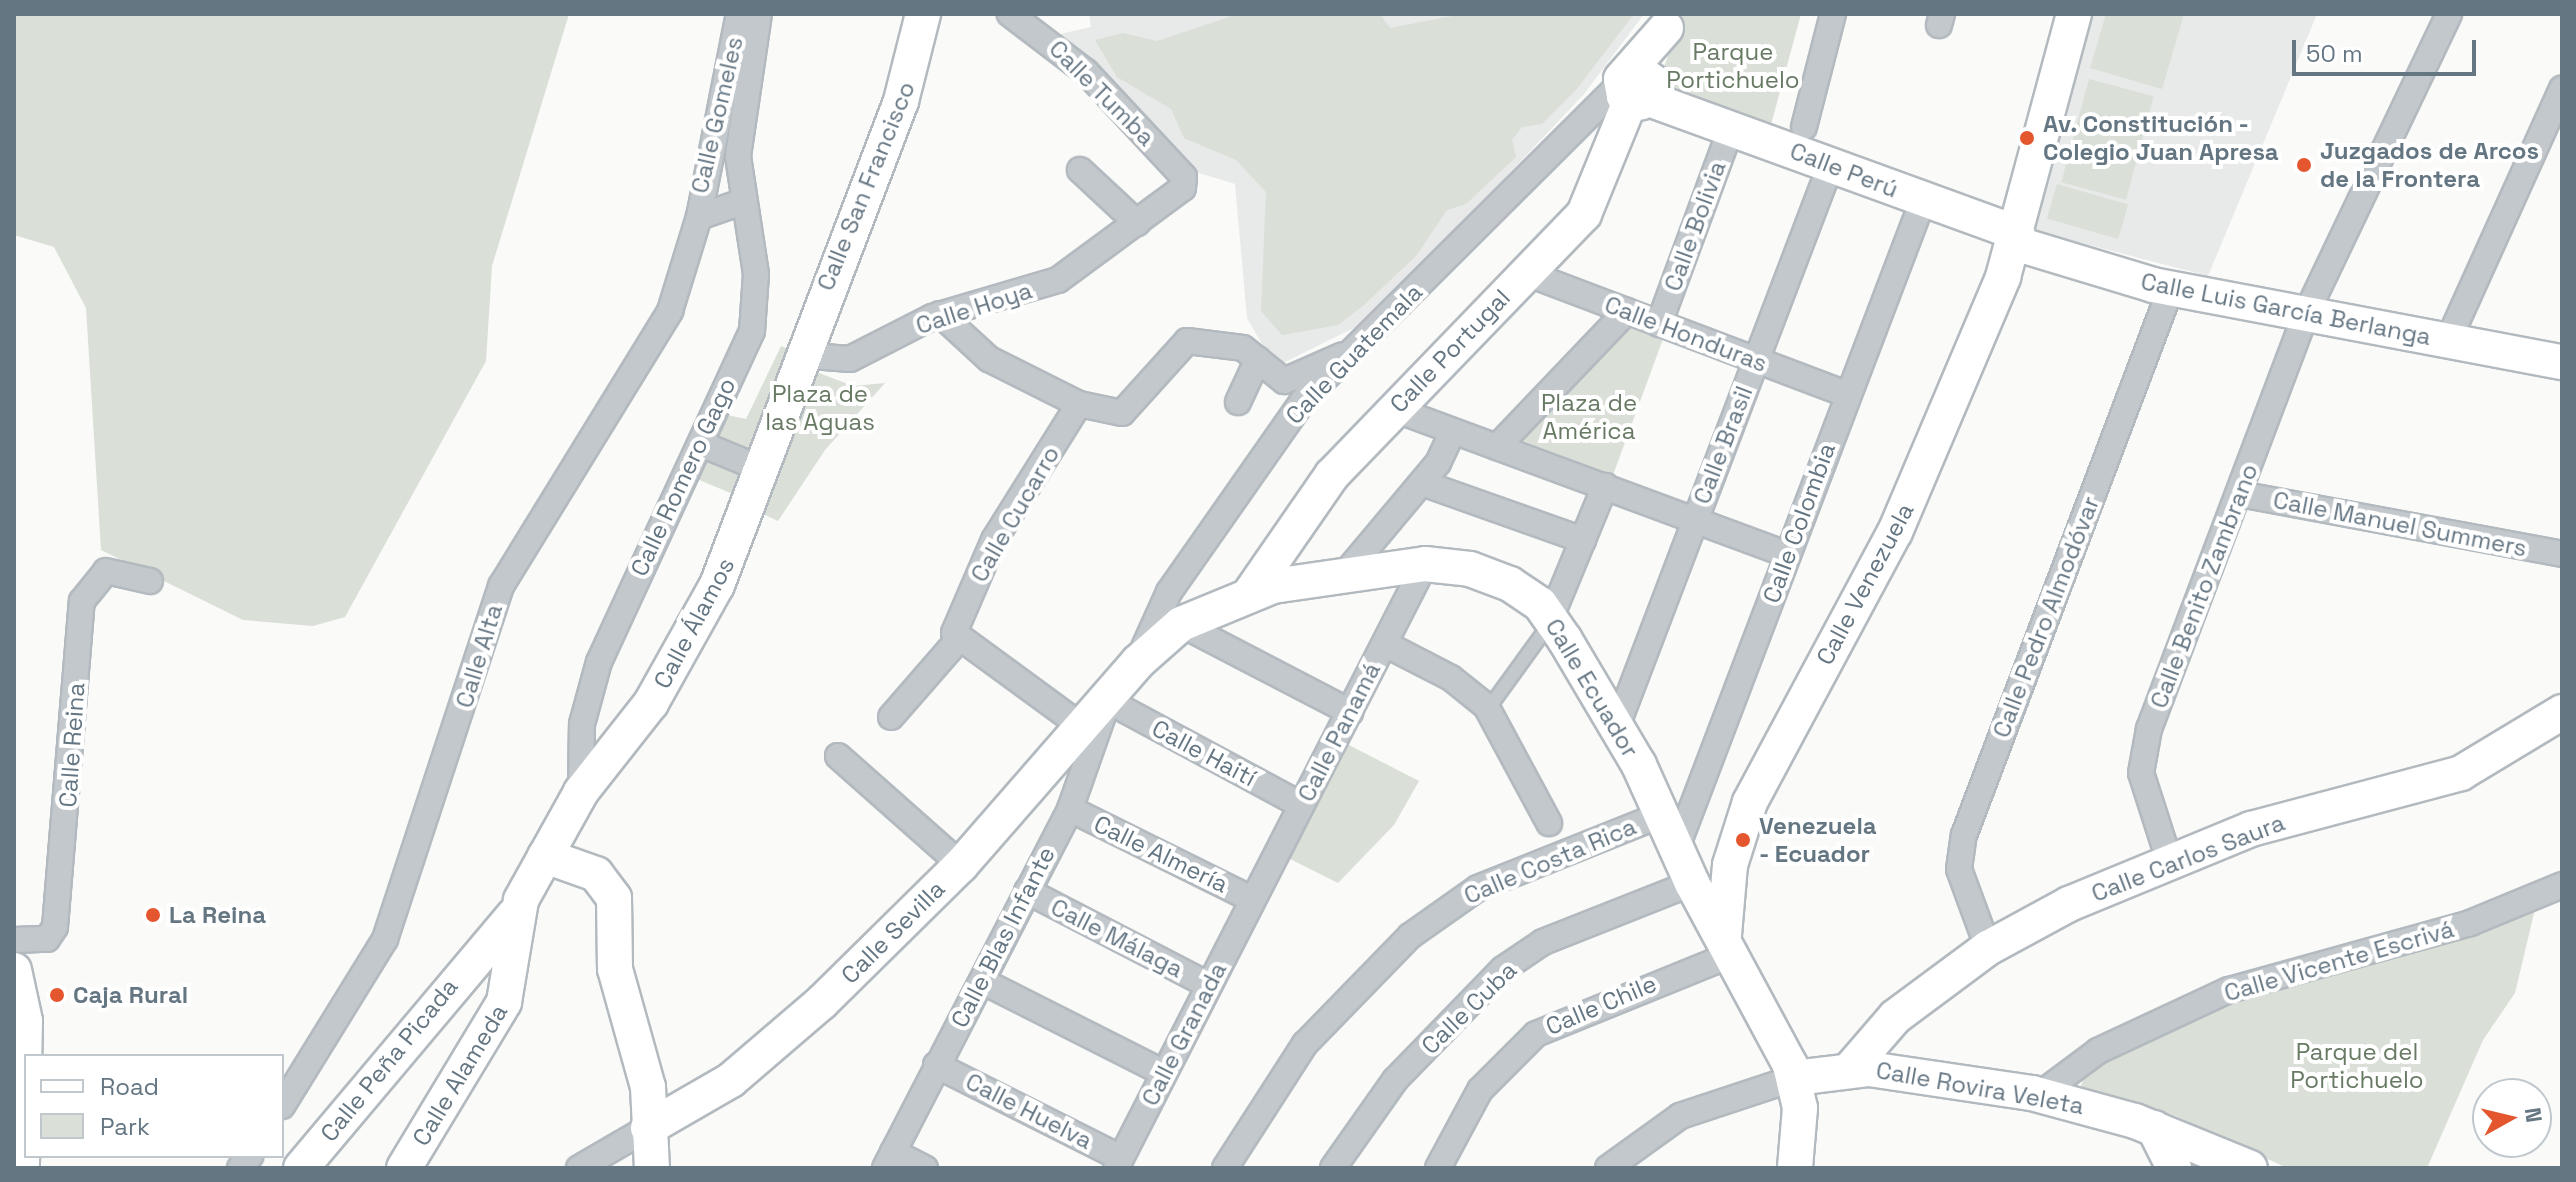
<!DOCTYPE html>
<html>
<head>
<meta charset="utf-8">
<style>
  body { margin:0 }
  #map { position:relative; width:2576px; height:1182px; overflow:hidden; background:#fafaf8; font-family:"Space Grotesk",sans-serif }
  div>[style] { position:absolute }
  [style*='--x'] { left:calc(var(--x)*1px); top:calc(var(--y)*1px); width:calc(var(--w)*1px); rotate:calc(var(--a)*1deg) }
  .built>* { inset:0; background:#e8e9e9 }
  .green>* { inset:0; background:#dadfd7; transform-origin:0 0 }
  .roads { filter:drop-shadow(2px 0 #b3babf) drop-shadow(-2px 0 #b3babf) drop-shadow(0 2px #b3babf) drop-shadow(0 -2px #b3babf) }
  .lane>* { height:12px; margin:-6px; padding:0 6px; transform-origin:6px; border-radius:6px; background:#c3c8cc }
  .street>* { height:24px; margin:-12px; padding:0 12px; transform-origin:12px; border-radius:12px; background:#c3c8cc }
  .secondary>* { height:34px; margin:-17px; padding:0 17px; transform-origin:17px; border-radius:17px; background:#fff }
  .dots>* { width:22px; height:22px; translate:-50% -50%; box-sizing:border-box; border:4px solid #fff; border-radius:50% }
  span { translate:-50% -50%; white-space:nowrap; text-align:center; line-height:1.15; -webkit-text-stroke:8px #fff; paint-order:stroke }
  .park-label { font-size:24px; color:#687a64 }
  .street-label { font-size:24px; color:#657683 }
  .poi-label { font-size:24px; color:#657683; font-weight:700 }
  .left { translate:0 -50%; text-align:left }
  .frame { position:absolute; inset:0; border:16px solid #657683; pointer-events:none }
  .legend { position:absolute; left:24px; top:1054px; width:260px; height:104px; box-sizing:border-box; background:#fff; border:2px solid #c1c8cd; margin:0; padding:10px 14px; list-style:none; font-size:24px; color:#657683 }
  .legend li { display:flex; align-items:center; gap:16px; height:40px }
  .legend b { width:40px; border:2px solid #c1c8cd }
  .north { position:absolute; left:2472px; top:1078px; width:80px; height:80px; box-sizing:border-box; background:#fff; border:2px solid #c1c8cd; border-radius:50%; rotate:82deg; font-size:22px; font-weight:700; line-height:32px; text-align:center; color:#657683 }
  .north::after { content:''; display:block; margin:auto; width:28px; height:36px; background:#e4572e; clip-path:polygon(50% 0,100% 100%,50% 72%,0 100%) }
  .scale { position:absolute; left:2292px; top:40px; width:184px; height:36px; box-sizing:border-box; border:4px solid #657683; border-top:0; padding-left:10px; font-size:24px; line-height:28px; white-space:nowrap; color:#657683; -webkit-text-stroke:6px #fff; paint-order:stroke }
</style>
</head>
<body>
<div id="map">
  <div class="built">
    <i style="clip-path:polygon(1089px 14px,1644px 14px,1584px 94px,1372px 319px,1275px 367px,1247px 318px,1235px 184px,1186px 169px,1060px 34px,1091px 27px)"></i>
    <i style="clip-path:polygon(2091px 14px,2317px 14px,2208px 276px,2032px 230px)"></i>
  </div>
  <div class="green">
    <i style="clip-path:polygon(14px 14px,569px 14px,492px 266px,486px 361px,345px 617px,313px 626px,243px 620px,101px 550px,86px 308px,54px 247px,14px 235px)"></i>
    <i style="clip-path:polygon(1238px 14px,1380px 14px,1390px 28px,1463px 14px,1634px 14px,1576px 90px,1542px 124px,1522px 127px,1512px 140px,1516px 157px,1466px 204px,1447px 210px,1417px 255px,1364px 305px,1338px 325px,1282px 335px,1261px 311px,1266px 192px,1236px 160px,1184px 138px,1171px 109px,1117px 77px,1095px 40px,1123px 33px,1157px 41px)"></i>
    <i style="clip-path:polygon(1683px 14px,1801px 14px,1769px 132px,1667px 84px,1664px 67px)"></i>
    <i style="clip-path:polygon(2106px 14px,2184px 14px,2162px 89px,2090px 68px)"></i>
    <i style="left:2089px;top:79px;width:67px;height:107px;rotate:15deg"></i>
    <i style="left:2057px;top:184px;width:74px;height:36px;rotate:16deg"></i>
    <i style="clip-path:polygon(1621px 323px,1663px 339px,1613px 475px,1512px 437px)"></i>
    <i style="clip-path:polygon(781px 346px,793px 351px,761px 444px,747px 456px,715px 439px,722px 414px,746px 419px)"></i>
    <i style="clip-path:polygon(806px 368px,853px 386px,885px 383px,825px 450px,778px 521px,752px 509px)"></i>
    <i style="clip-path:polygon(704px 455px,740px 466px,745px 499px,692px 477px)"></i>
    <i style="clip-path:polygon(1347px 744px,1419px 781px,1394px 825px,1338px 883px,1286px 857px)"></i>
    <i style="clip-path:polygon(2535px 909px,2515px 993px,2483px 1040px,2427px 1168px,2287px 1168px,2176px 1116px,2081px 1087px,2086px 1069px,2218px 1003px)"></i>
  </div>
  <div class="roads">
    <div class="lane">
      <i style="--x:1488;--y:709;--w:107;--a:-54.1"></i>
    </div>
    <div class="street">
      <i style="--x:1939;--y:25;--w:11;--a:-75"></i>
      <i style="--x:1804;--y:127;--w:117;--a:-75.6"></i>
      <i style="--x:1080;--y:170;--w:78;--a:42.9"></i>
      <i style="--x:699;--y:217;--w:46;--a:-19.2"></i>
      <i style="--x:1526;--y:273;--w:343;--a:20.7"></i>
      <i style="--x:940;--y:314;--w:67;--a:42.6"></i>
      <i style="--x:989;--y:359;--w:101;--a:26.6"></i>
      <i style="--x:1079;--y:404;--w:160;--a:122"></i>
      <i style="--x:994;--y:540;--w:101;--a:113.3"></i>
      <i style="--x:954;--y:633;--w:161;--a:36.2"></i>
      <i style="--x:1659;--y:324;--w:209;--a:-69.8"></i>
      <i style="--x:2448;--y:341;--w:277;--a:-65.7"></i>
      <i style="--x:799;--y:355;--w:51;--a:4.5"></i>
      <i style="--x:850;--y:359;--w:92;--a:-27.1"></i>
      <i style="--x:932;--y:317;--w:131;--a:-16.4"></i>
      <i style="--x:1058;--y:280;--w:155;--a:-36.4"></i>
      <i style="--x:1183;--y:188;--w:11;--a:-85"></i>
      <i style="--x:1184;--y:177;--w:144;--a:-133"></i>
      <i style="--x:1086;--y:72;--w:96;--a:-142.7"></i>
      <i style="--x:1238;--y:402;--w:47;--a:-65.1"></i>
      <i style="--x:1079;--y:404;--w:44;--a:11.8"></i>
      <i style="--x:1122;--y:413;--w:97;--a:-47.9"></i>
      <i style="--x:1187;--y:341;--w:56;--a:7.1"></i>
      <i style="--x:1243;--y:348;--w:53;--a:38.8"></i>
      <i style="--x:1284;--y:381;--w:64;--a:-23.8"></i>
      <i style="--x:1394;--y:409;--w:420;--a:20.3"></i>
      <i style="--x:701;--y:444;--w:63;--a:22.5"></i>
      <i style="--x:1497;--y:447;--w:188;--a:-46.3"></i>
      <i style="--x:1422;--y:483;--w:171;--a:19.5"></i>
      <i style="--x:2239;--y:494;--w:329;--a:10.5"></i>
      <i style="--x:1344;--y:575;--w:146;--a:-50"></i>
      <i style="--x:1438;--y:463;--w:35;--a:-65"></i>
      <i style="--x:1551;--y:617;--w:142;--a:-67.6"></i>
      <i style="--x:1181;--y:624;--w:191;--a:27.5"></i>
      <i style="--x:1385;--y:644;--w:74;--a:27.3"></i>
      <i style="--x:1451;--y:678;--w:45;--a:38.7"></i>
      <i style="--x:1486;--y:706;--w:133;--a:61.7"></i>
      <i style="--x:1141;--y:654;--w:68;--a:-65.7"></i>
      <i style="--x:1169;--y:592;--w:237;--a:-55"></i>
      <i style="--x:1305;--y:398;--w:445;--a:-44.9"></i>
      <i style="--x:891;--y:717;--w:101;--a:-49"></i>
      <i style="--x:1617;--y:726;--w:601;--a:-69.15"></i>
      <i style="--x:838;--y:756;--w:164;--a:41.5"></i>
      <i style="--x:581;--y:792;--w:68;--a:-89.2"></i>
      <i style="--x:582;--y:724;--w:64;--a:-74.7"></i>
      <i style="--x:599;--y:662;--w:365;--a:-65.2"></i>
      <i style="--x:752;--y:331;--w:57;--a:-86"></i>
      <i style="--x:756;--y:274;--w:119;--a:-98.7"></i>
      <i style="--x:738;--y:156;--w:144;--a:-81.6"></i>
      <i style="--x:1070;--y:809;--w:202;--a:26.4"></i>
      <i style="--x:1677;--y:847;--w:692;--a:-69.18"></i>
      <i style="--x:2169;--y:860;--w:91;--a:-107.8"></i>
      <i style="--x:2141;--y:773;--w:45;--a:-79.7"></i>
      <i style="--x:2149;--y:729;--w:444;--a:-69.3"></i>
      <i style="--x:2306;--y:314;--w:332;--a:-64.5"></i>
      <i style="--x:1027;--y:891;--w:204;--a:27.4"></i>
      <i style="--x:14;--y:940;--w:33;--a:-2"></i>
      <i style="--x:47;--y:939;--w:14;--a:-56"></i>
      <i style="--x:55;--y:927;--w:327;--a:-85.3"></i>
      <i style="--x:82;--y:601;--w:38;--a:-51"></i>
      <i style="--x:106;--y:571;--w:45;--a:12.8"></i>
      <i style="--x:1988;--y:948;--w:84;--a:-110.2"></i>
      <i style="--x:1959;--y:869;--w:34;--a:-82"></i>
      <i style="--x:1964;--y:835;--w:585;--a:-69.27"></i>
      <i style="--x:982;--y:981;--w:204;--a:26.8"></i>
      <i style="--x:936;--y:1065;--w:207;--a:26.7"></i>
      <i style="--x:2039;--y:1095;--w:74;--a:-36.7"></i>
      <i style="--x:2098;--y:1051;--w:145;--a:-25"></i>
      <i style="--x:2229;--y:990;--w:250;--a:-15.5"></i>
      <i style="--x:2470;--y:923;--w:100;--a:-22.4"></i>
      <i style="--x:282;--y:1106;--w:196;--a:-58.3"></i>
      <i style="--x:385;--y:939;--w:372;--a:-71.8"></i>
      <i style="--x:501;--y:586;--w:323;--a:-58.4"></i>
      <i style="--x:670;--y:311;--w:98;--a:-72.9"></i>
      <i style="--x:699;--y:217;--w:207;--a:-78.9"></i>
      <i style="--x:893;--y:1152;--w:36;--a:27"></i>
      <i style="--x:240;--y:1168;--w:16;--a:-50"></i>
      <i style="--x:579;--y:1168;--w:80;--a:-30.1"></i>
      <i style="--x:885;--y:1168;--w:404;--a:-62.7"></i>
      <i style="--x:1070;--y:809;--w:114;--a:-70.6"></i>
      <i style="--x:1108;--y:701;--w:219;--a:28.3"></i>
      <i style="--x:1116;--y:1168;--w:678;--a:-62.91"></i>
      <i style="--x:1225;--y:1168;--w:148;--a:-57.2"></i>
      <i style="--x:1305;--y:1044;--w:151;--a:-45.8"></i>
      <i style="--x:1410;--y:936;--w:83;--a:-35.2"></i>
      <i style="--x:1478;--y:888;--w:199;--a:-21.8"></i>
      <i style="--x:1333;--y:1168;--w:108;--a:-54.8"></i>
      <i style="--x:1395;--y:1080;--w:155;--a:-45.8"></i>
      <i style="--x:1503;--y:969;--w:48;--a:-34"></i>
      <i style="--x:1543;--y:942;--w:160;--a:-21.6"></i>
      <i style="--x:1438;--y:1168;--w:89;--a:-61.7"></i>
      <i style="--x:1480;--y:1090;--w:79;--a:-45"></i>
      <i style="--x:1536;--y:1034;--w:215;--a:-22.1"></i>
      <i style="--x:1608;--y:1168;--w:89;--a:-35.8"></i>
      <i style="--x:1680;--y:1116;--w:121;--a:-18.3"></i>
    </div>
    <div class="secondary">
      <i style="--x:1634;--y:68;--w:26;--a:36"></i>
      <i style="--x:1655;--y:83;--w:24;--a:126"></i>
      <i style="--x:1641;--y:102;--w:18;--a:-161"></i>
      <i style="--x:1624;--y:96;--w:17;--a:-100"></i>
      <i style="--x:1621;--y:79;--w:68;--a:-48.6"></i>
      <i style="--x:1649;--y:99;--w:392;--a:20"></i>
      <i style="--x:2014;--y:243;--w:145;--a:16.8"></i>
      <i style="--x:2153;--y:285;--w:416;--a:10.7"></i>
      <i style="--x:1251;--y:592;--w:142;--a:-55.3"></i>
      <i style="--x:1332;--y:475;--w:363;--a:-46"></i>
      <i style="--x:1584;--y:214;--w:122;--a:-67.8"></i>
      <i style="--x:545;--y:856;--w:54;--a:19.4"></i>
      <i style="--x:596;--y:874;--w:30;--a:53"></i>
      <i style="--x:614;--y:898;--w:71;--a:89.2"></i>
      <i style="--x:615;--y:969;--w:123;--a:74.4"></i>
      <i style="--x:648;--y:1087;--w:81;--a:87.2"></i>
      <i style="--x:1724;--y:935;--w:70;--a:-85.1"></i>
      <i style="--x:1730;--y:865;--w:66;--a:-72.4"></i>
      <i style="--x:1750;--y:802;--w:306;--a:-61.8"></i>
      <i style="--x:1895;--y:532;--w:277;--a:-67"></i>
      <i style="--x:2003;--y:277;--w:272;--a:-74.9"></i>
      <i style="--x:14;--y:970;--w:52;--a:77.8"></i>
      <i style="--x:25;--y:1021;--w:147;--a:91.2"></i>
      <i style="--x:1851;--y:1068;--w:67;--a:-49.2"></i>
      <i style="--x:1895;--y:1017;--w:116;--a:-36.6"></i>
      <i style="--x:1988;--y:948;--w:92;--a:-28.5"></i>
      <i style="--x:2069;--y:904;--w:197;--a:-22.4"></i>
      <i style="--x:2251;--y:829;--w:217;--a:-14.9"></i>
      <i style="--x:2461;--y:773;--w:118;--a:-31.1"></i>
      <i style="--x:1795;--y:1078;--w:75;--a:-6.9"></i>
      <i style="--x:1869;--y:1069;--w:165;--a:8.4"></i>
      <i style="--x:2032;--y:1093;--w:107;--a:15.2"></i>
      <i style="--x:2135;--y:1121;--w:124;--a:22.2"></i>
      <i style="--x:648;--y:1128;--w:96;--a:-30"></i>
      <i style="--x:731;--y:1080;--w:120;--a:-40.6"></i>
      <i style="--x:822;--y:1002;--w:195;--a:-44.6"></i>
      <i style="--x:961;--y:865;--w:269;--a:-48.9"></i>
      <i style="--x:1138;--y:662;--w:57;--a:-41.5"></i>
      <i style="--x:1181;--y:624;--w:100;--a:-22.4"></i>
      <i style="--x:1273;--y:586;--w:154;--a:-8.2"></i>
      <i style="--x:1425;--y:564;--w:45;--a:6.3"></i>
      <i style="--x:1470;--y:569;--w:43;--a:20.6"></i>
      <i style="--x:1510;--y:584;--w:36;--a:34"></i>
      <i style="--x:1540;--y:604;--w:44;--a:55.2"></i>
      <i style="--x:1565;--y:640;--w:145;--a:59.4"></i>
      <i style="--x:1639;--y:765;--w:129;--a:65.8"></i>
      <i style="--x:1692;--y:883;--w:207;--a:61.7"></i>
      <i style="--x:1790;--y:1065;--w:44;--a:76.9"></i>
      <i style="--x:1800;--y:1108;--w:60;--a:94.8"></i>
      <i style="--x:2154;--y:1128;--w:45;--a:63.4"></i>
      <i style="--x:301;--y:1168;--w:331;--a:-49.9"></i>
      <i style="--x:404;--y:1168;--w:194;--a:-58.9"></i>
      <i style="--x:504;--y:1002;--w:103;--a:-80.5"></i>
      <i style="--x:521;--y:900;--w:124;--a:-60.9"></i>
      <i style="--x:581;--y:792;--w:113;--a:-51.8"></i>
      <i style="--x:651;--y:703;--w:135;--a:-60.8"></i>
      <i style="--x:717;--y:585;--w:518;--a:-69.18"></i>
      <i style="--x:901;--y:101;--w:90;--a:-75.8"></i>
    </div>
  </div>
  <div class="dots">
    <i style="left:2027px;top:138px;background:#e4572e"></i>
    <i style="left:2304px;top:165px;background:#e4572e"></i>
    <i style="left:1743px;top:840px;background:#e4572e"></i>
    <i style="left:153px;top:915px;background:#e4572e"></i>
    <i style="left:57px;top:995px;background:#e4572e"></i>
  </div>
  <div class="park-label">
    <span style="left:1733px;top:66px">Parque<br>Portichuelo</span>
    <span style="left:820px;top:408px">Plaza de<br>las Aguas</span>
    <span style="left:1589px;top:417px">Plaza de<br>América</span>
    <span style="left:2357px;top:1066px">Parque del<br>Portichuelo</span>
  </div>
  <div class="street-label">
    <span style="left:1102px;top:93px;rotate:45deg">Calle Tumba</span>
    <span style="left:717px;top:115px;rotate:-77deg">Calle Gomeles</span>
    <span style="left:1844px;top:170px;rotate:21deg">Calle Perú</span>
    <span style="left:866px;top:186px;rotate:-68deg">Calle San Francisco</span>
    <span style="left:1695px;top:226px;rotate:-70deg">Calle Bolivia</span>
    <span style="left:974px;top:308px;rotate:-18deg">Calle Hoya</span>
    <span style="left:2286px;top:309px;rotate:11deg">Calle Luis García Berlanga</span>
    <span style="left:1686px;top:334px;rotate:21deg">Calle Honduras</span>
    <span style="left:1450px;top:351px;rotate:-46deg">Calle Portugal</span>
    <span style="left:1354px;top:354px;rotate:-46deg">Calle Guatemala</span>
    <span style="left:1723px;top:445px;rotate:-69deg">Calle Brasil</span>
    <span style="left:683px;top:477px;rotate:-65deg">Calle Romero Gago</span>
    <span style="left:1015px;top:514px;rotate:-60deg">Calle Cucarro</span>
    <span style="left:1799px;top:523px;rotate:-70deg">Calle Colombia</span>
    <span style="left:2400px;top:524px;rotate:11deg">Calle Manuel Summers</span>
    <span style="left:1865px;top:584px;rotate:-62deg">Calle Venezuela</span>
    <span style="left:2204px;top:586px;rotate:-69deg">Calle Benito Zambrano</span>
    <span style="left:2046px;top:617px;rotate:-69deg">Calle Pedro Almodóvar</span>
    <span style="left:694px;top:623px;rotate:-62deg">Calle Álamos</span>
    <span style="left:479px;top:656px;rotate:-73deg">Calle Alta</span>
    <span style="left:1592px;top:688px;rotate:59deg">Calle Ecuador</span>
    <span style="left:1339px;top:732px;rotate:-63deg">Calle Panamá</span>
    <span style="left:72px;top:745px;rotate:-86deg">Calle Reina</span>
    <span style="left:1204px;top:753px;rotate:28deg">Calle Haití</span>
    <span style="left:1161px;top:854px;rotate:26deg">Calle Almería</span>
    <span style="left:2188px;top:858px;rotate:-21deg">Calle Carlos Saura</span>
    <span style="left:1550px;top:861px;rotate:-23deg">Calle Costa Rica</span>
    <span style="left:893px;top:932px;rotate:-45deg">Calle Sevilla</span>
    <span style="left:1003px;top:937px;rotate:-63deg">Calle Blas Infante</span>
    <span style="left:1117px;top:938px;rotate:27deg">Calle Málaga</span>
    <span style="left:2339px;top:961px;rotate:-16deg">Calle Vicente Escrivá</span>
    <span style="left:1601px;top:1005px;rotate:-23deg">Calle Chile</span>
    <span style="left:1469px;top:1008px;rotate:-44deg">Calle Cuba</span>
    <span style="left:1184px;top:1034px;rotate:-63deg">Calle Granada</span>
    <span style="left:389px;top:1060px;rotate:-51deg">Calle Peña Picada</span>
    <span style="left:460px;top:1075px;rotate:-59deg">Calle Alameda</span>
    <span style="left:1980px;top:1088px;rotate:10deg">Calle Rovira Veleta</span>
    <span style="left:1029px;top:1111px;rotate:27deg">Calle Huelva</span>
  </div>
  <div class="poi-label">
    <span class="left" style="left:2043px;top:138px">Av. Constitución -<br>Colegio Juan Apresa</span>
    <span class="left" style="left:2320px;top:165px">Juzgados de Arcos<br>de la Frontera</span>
    <span class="left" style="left:1759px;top:840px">Venezuela<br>- Ecuador</span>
    <span class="left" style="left:169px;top:915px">La Reina</span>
    <span class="left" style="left:73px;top:995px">Caja Rural</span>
  </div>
  <div class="frame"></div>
  <ul class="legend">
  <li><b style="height:10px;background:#fff"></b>Road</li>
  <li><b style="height:22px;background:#dadfd7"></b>Park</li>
  </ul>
  <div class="north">N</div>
  <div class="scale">50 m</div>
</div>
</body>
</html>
